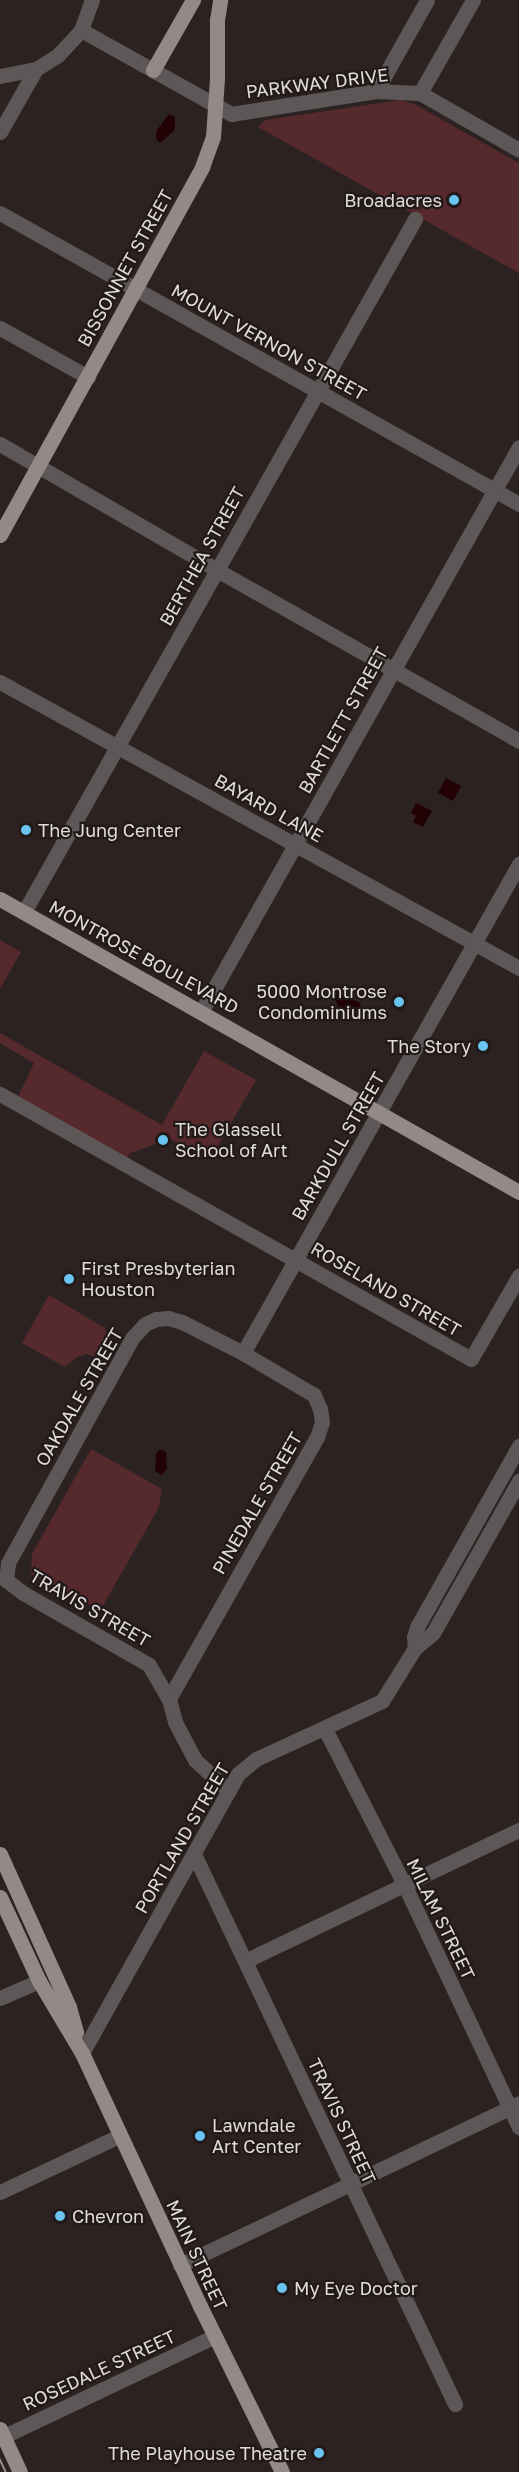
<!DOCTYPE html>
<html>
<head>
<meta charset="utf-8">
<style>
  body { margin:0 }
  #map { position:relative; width:519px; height:2472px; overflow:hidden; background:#2c2222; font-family:"Golos Text",sans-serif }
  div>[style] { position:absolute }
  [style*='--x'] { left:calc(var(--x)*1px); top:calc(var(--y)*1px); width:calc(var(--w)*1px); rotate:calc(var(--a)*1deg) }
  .green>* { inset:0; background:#56292d }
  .water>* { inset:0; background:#220105; transform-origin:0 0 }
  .minor>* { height:15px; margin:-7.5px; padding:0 7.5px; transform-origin:7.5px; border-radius:7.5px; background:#5d5757 }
  .major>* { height:15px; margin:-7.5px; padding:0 7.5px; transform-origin:7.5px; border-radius:7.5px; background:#948989 }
  .tram>* { height:1.5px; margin:-0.75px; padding:0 0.75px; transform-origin:0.75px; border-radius:0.75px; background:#958c8c }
  .dots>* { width:16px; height:16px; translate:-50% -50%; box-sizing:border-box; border:3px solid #221919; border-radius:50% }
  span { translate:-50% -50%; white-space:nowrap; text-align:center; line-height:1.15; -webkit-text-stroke:4.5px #221919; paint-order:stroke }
  .street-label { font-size:18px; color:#e2dbdb }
  .poi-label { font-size:18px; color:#e2dbdb }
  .right { translate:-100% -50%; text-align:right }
  .left { translate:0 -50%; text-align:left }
</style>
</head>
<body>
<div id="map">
  <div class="green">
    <i style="clip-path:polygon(400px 100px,416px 105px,519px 163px,519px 273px,258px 127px,265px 120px)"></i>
    <i style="clip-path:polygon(0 940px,21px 952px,0 989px)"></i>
    <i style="clip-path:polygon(0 1033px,162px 1125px,204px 1051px,256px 1080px,216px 1149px,209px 1146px,202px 1158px,170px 1139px,130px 1153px,127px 1158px,18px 1097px,34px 1063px,0 1043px)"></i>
    <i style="clip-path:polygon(49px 1295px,105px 1328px,109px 1346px,101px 1358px,87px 1354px,77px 1357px,65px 1367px,22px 1343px)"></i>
    <i style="clip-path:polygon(91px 1449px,162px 1489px,159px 1507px,100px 1611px,31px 1574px,32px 1554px)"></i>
  </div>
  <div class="water">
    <i style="clip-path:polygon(169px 114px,175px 117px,175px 130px,160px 143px,156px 139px,157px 130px)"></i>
    <i style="left:446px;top:778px;width:17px;height:17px;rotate:28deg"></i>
    <i style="clip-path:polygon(416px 803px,432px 811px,423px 827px,413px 822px,416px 816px,411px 813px)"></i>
    <i style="clip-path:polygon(340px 987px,348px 992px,346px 995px,361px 1004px,360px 1007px,348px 1012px,338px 1006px,334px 996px)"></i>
    <i style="clip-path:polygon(161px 1449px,166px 1452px,167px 1468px,162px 1475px,155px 1471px,156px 1453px)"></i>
  </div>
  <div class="minor">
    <i style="--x:81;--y:30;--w:172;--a:29.2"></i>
    <i style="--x:231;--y:114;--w:147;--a:-9"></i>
    <i style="--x:376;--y:91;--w:44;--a:2.6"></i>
    <i style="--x:420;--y:93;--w:114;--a:29.9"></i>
    <i style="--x:0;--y:76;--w:37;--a:-11"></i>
    <i style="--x:36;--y:69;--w:26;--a:-32"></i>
    <i style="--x:58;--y:55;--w:34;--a:-47"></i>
    <i style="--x:81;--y:30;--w:32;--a:-70"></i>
    <i style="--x:376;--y:91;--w:104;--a:-60.7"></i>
    <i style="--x:420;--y:93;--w:107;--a:-60.3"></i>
    <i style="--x:0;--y:132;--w:73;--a:-60.3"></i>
    <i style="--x:0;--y:213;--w:595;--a:29.28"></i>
    <i style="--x:0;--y:328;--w:101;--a:29.1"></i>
    <i style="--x:0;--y:444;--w:251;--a:30.1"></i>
    <i style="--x:217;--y:570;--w:347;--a:29.5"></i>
    <i style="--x:0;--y:682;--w:593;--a:28.86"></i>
    <i style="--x:24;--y:912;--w:796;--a:-60.57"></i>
    <i style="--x:201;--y:1012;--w:648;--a:-60.63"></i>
    <i style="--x:0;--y:1094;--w:540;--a:29.36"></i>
    <i style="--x:471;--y:1359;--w:96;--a:-60"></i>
    <i style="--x:243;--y:1353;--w:562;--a:-60.56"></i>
    <i style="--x:6;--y:1580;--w:17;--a:-83"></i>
    <i style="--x:8;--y:1563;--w:258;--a:-61.1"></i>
    <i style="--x:133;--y:1337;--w:18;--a:-47"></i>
    <i style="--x:145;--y:1324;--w:12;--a:-24"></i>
    <i style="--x:156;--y:1319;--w:12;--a:-5"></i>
    <i style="--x:168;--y:1318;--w:15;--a:16"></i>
    <i style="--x:182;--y:1322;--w:68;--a:26.9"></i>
    <i style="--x:243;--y:1353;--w:82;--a:30.6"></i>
    <i style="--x:314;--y:1395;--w:15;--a:67"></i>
    <i style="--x:320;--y:1409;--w:13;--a:81"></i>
    <i style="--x:322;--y:1422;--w:16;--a:108"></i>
    <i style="--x:317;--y:1437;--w:301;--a:119.5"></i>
    <i style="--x:6;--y:1580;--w:21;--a:37"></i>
    <i style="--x:23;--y:1593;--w:145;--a:29.7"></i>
    <i style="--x:149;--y:1665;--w:39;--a:60"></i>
    <i style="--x:169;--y:1699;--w:24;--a:75"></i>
    <i style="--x:175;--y:1722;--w:43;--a:62.2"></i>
    <i style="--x:195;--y:1760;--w:46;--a:42.4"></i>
    <i style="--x:415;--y:1648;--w:11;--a:-95"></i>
    <i style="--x:414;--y:1637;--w:10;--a:-73"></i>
    <i style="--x:417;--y:1627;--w:208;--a:-60.6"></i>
    <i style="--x:325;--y:1729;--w:174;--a:63"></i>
    <i style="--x:404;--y:1884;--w:269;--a:64.7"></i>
    <i style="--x:194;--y:1854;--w:609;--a:64.61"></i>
    <i style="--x:245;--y:1961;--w:304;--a:-25.6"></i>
    <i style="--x:0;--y:1998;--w:43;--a:-23.6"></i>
    <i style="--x:82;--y:2053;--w:320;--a:-60.8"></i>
    <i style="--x:238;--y:1774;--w:23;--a:-40"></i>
    <i style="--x:256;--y:1759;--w:139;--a:-24.7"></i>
    <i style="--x:382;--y:1701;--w:62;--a:-58.1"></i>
    <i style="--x:415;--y:1648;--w:23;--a:-40"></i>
    <i style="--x:433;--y:1633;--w:175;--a:-60.5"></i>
    <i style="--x:0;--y:2192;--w:132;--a:-25.2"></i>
    <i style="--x:180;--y:2265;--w:376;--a:-25.5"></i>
    <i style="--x:0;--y:2438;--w:238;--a:-25.4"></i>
  </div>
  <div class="major">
    <i style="--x:153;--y:70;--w:81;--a:-60.3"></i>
    <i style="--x:0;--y:535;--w:420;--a:-61.2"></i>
    <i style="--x:202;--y:167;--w:32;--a:-70"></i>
    <i style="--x:213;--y:137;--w:59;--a:-86.1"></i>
    <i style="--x:217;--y:78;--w:58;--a:-90"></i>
    <i style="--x:217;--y:20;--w:20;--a:-81"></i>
    <i style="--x:0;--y:899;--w:596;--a:29.45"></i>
    <i style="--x:0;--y:1854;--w:168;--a:65.7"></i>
    <i style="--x:69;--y:2007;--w:26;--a:74"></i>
    <i style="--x:0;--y:1897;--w:93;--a:65.1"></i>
    <i style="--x:39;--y:1981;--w:84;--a:59.2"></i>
    <i style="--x:82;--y:2053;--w:279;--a:65"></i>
    <i style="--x:200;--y:2306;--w:185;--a:63.7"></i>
    <i style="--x:0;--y:2429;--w:47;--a:65.1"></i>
  </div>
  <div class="tram">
    <i style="--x:0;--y:2459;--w:14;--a:65"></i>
  </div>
  <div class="dots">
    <i style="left:454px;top:200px;background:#69c4f0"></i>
    <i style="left:26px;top:830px;background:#69c4f0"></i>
    <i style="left:399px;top:1002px;background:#69c4f0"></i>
    <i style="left:483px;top:1046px;background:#69c4f0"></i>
    <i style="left:163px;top:1140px;background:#69c4f0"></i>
    <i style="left:69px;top:1279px;background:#69c4f0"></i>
    <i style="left:200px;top:2136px;background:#69c4f0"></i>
    <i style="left:60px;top:2216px;background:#69c4f0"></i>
    <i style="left:282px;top:2288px;background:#69c4f0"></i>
    <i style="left:319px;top:2453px;background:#69c4f0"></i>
  </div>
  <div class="street-label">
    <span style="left:317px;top:83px;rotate:-7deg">PARKWAY DRIVE</span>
    <span style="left:125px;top:268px;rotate:-61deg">BISSONNET STREET</span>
    <span style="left:269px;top:342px;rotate:29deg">MOUNT VERNON STREET</span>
    <span style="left:202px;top:556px;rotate:-61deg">BERTHEA STREET</span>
    <span style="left:343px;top:720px;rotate:-61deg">BARTLETT STREET</span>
    <span style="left:269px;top:808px;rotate:29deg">BAYARD LANE</span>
    <span style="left:144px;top:957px;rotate:29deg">MONTROSE BOULEVARD</span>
    <span style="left:338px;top:1146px;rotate:-60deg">BARKDULL STREET</span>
    <span style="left:386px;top:1289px;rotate:30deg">ROSELAND STREET</span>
    <span style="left:79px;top:1397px;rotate:-60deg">OAKDALE STREET</span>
    <span style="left:257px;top:1503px;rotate:-60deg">PINEDALE STREET</span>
    <span style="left:90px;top:1608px;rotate:30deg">TRAVIS STREET</span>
    <span style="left:182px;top:1838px;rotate:-60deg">PORTLAND STREET</span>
    <span style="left:441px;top:1919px;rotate:64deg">MILAM STREET</span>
    <span style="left:342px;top:2121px;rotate:65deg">TRAVIS STREET</span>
    <span style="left:197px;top:2255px;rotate:65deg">MAIN STREET</span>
    <span style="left:99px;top:2370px;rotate:-25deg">ROSEDALE STREET</span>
  </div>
  <div class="poi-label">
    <span class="right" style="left:442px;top:200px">Broadacres</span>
    <span class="left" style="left:38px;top:830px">The Jung Center</span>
    <span class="right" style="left:387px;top:1002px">5000 Montrose<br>Condominiums</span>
    <span class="right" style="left:471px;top:1046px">The Story</span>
    <span class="left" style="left:175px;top:1140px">The Glassell<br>School of Art</span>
    <span class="left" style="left:81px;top:1279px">First Presbyterian<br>Houston</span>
    <span class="left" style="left:212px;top:2136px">Lawndale<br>Art Center</span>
    <span class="left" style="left:72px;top:2216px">Chevron</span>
    <span class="left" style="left:294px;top:2288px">My Eye Doctor</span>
    <span class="right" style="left:307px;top:2453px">The Playhouse Theatre</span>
  </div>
</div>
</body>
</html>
